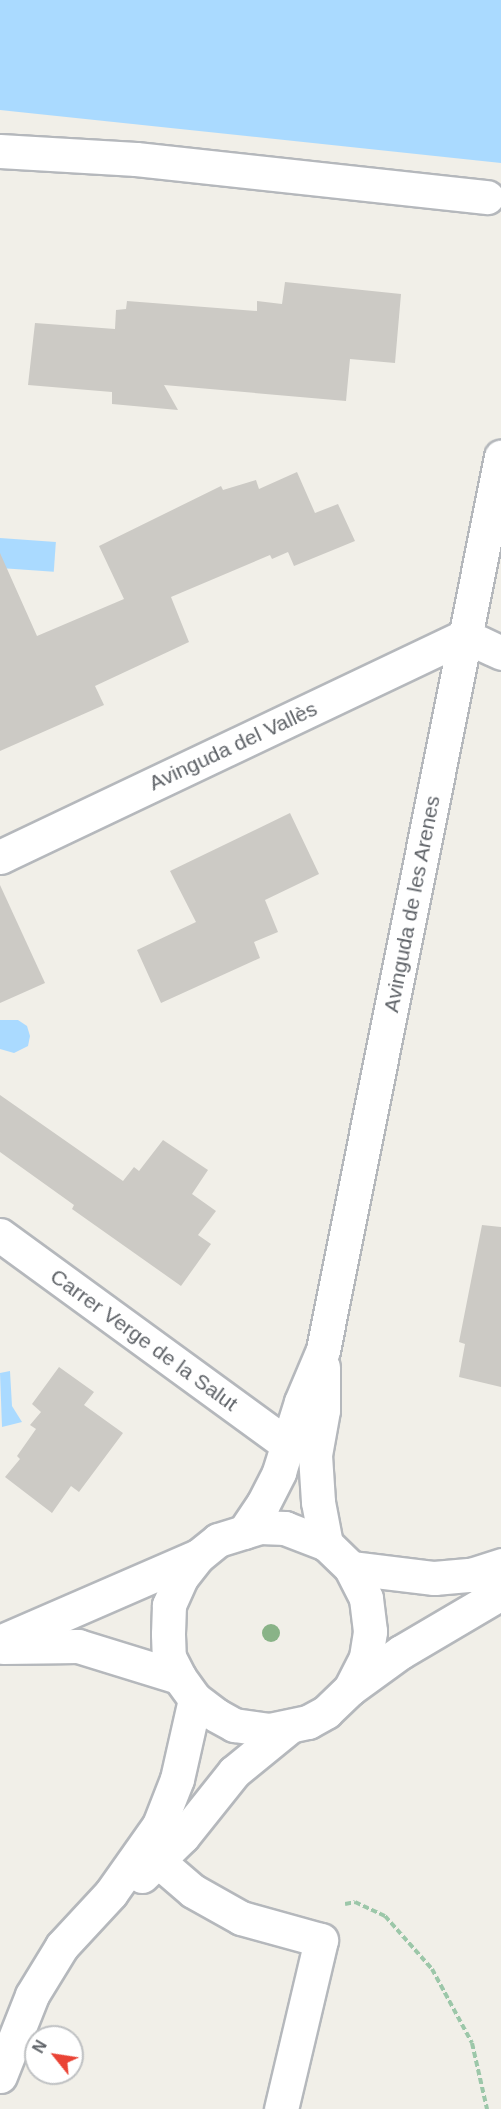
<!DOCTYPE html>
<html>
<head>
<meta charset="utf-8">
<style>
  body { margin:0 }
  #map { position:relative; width:501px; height:2109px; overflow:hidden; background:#f1efe8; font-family:Arial,sans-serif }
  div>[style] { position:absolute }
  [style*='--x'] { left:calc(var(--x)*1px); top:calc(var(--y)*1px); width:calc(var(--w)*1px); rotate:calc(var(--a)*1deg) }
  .water>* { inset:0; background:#aadaff; transform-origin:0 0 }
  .building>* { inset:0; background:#cccac5 }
  .path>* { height:4px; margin-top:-2px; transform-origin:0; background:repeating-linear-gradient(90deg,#9cc7a9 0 6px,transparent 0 9px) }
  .roads { filter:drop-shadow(2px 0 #b5b8bc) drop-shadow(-2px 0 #b5b8bc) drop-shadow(0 2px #b5b8bc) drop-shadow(0 -2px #b5b8bc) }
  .minor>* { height:33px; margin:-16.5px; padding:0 16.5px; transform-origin:16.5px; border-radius:16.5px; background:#fff }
  .tertiary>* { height:33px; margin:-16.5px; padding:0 16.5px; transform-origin:16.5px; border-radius:16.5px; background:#fff }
  .trees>* { width:18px; height:18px; margin:-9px; border-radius:50%; background:#89b387 }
  span { translate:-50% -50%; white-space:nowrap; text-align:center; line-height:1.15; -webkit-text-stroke:4.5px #fff; paint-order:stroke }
  .street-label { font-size:21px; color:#5f6368 }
  .north { position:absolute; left:24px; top:2025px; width:60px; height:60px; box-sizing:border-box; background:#fff; border:2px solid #bfc1c3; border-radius:50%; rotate:300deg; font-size:16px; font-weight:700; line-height:24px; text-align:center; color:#5f6368 }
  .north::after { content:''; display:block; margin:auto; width:21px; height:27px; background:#ea4335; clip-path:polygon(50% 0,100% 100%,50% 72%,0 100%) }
</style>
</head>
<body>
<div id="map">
  <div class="water">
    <i style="clip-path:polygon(0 0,501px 0,501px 163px,0 110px)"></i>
    <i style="left:0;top:538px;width:56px;height:30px;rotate:4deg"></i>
    <i style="clip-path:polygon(0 1020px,18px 1020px,27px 1026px,30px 1036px,28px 1046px,14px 1053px,0 1049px)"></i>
    <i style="clip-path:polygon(10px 1371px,12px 1406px,22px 1422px,2px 1427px,0 1373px)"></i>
  </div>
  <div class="building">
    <i style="clip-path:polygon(285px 282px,401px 294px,395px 363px,350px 359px,346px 401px,164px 385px,178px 410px,112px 404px,112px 392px,28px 385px,35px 323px,115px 329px,116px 310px,126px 309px,127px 301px,257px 311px,257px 301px,282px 304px)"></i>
    <i style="clip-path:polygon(297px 472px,315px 513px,338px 504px,355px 541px,294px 566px,288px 552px,272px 559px,270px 555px,171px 597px,189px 642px,95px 686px,104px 705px,0 751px,0 553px,37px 636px,124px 599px,99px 546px,221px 486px,223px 490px,256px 480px,259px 489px)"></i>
    <i style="clip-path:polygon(290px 813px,319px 874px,265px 900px,278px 932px,254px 942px,260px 958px,161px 1003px,137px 950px,196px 922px,170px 871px)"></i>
    <i style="clip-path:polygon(0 885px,45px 983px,0 1003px)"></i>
    <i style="clip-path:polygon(0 1095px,123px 1181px,134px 1167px,139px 1171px,163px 1140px,208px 1170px,192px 1194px,216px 1211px,198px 1235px,211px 1244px,181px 1286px,72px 1209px,74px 1205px,0 1152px)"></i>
    <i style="clip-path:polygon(482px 1225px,501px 1227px,501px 1387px,459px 1377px,465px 1344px,459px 1342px)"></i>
    <i style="clip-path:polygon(59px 1367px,94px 1392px,84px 1405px,123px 1433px,79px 1492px,71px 1486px,52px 1513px,5px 1477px,20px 1459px,17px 1456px,36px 1429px,30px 1425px,41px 1412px,32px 1404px)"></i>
  </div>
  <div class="path">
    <i style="--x:345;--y:1904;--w:10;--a:-11"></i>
    <i style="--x:355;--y:1902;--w:33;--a:25"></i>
    <i style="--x:385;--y:1916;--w:71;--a:48.4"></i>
    <i style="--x:432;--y:1969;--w:84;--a:61.6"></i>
    <i style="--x:472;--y:2043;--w:68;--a:77.2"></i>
  </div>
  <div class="roads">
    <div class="minor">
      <i style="--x:0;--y:151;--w:136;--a:3.4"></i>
      <i style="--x:136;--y:159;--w:353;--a:6.2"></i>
      <i style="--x:465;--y:636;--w:40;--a:25"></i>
      <i style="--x:0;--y:857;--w:515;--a:-25.42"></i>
      <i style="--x:0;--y:1235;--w:356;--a:36.1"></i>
      <i style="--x:323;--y:1367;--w:43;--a:90"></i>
      <i style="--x:323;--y:1410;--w:46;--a:100.1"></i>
      <i style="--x:315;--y:1455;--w:47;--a:86.3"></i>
      <i style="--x:318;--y:1502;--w:43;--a:79.2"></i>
      <i style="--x:244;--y:1532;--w:34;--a:-56"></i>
      <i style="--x:263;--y:1504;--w:36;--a:-63"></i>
      <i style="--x:279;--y:1472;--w:73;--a:-72.6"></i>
      <i style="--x:301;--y:1402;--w:56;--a:-67.1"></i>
      <i style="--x:323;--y:1350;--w:911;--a:-78.73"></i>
      <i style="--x:158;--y:1861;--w:46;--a:40.6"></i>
      <i style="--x:193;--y:1891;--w:55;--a:29.4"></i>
      <i style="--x:241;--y:1918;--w:83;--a:15.4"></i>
      <i style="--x:321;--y:1940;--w:174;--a:103.3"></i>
      <i style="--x:142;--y:1876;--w:57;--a:-44.3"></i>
      <i style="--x:183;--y:1836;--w:82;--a:-51.4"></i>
      <i style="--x:234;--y:1772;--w:70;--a:-39.2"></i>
      <i style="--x:0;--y:2076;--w:87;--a:-68.4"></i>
      <i style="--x:32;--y:1995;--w:57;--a:-58.5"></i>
      <i style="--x:62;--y:1946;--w:72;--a:-47.2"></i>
      <i style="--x:111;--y:1893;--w:83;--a:-54.8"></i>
      <i style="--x:159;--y:1825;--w:49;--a:-68.6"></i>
      <i style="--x:177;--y:1779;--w:82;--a:-77.3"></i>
    </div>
    <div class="tertiary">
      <i style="--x:351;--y:1568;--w:84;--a:6.9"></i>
      <i style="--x:434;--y:1578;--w:37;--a:-5"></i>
      <i style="--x:471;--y:1575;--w:32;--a:-18"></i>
      <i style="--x:0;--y:1642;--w:216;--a:-23.5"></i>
      <i style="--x:3;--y:1647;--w:75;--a:-0.8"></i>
      <i style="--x:78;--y:1646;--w:106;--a:17.1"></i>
      <i style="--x:350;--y:1689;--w:36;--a:-63"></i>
      <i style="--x:366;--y:1657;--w:26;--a:-81"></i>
      <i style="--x:370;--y:1631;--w:33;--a:-97"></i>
      <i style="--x:366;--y:1598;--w:34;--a:-117"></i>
      <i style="--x:351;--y:1568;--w:35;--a:-136"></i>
      <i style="--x:326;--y:1544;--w:44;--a:-158.7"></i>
      <i style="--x:285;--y:1528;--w:25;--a:-178"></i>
      <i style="--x:260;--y:1527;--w:44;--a:162.8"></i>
      <i style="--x:218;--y:1540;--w:26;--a:141"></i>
      <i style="--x:198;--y:1556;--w:28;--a:128"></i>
      <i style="--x:181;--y:1578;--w:30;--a:114"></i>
      <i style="--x:169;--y:1605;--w:29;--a:92"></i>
      <i style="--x:168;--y:1634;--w:23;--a:88"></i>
      <i style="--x:169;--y:1657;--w:22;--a:63"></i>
      <i style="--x:179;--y:1677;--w:27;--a:54"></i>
      <i style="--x:195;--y:1699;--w:26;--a:37"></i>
      <i style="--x:216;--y:1715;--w:21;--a:29"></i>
      <i style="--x:234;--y:1725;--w:36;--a:8"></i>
      <i style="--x:270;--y:1730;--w:39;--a:-12"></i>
      <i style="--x:308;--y:1722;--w:21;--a:-29"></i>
      <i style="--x:326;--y:1712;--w:33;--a:-44"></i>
      <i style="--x:350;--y:1689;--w:63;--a:-36"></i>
      <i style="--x:401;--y:1652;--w:116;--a:-30.5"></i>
    </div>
  </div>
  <div class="trees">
    <i style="left:271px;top:1633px"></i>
  </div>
  <div class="street-label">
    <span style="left:233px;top:746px;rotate:-25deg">Avinguda del Vallès</span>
    <span style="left:412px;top:904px;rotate:-79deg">Avinguda de les Arenes</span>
    <span style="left:144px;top:1340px;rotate:36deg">Carrer Verge de la Salut</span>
  </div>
  <div class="north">N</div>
</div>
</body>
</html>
